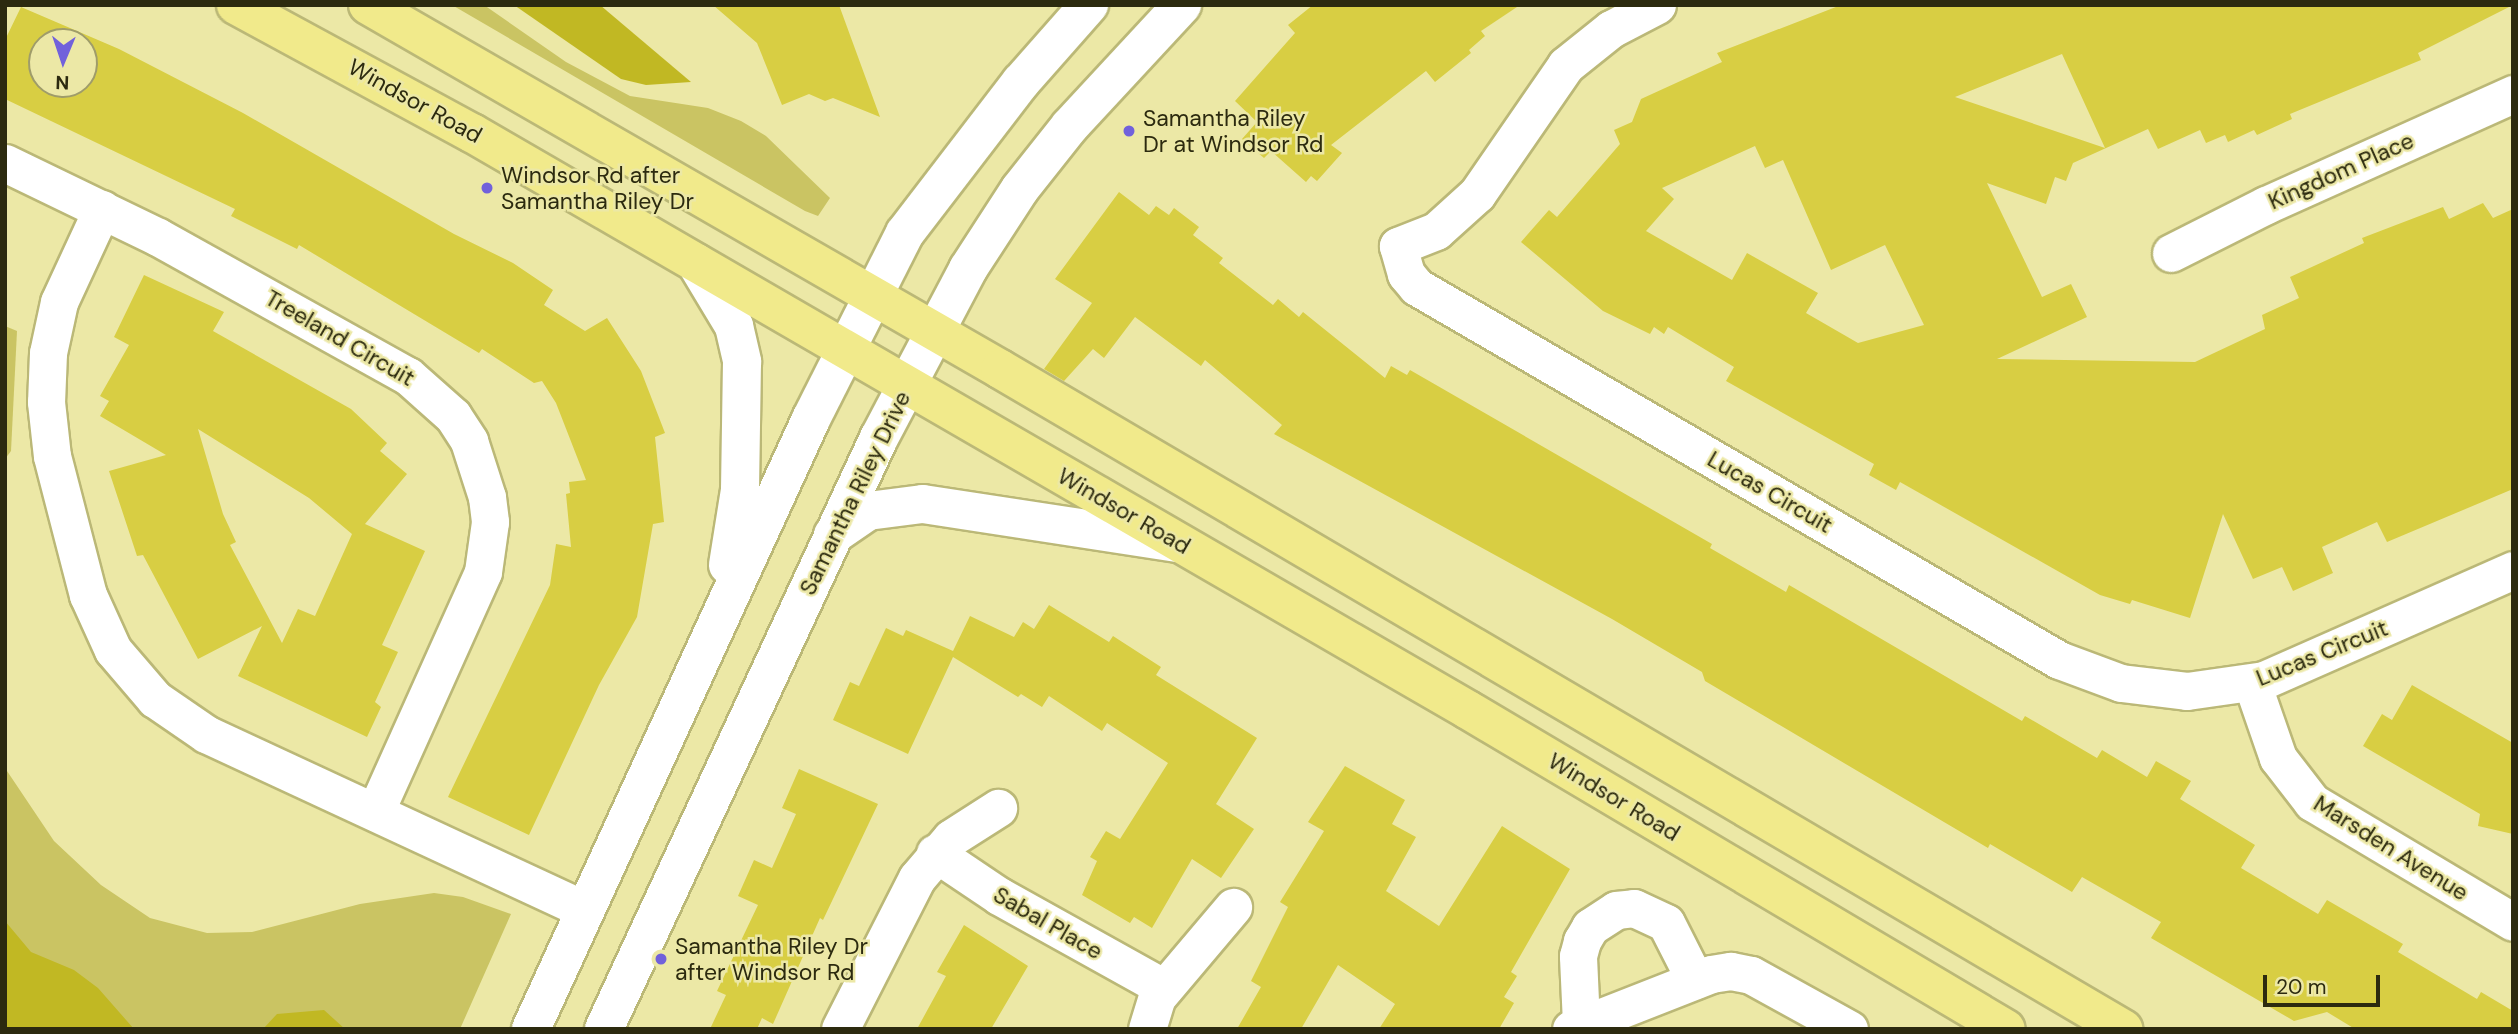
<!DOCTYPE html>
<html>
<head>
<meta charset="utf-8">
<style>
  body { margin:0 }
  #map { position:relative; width:2518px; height:1034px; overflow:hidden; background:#ece8a6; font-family:"DM Sans",sans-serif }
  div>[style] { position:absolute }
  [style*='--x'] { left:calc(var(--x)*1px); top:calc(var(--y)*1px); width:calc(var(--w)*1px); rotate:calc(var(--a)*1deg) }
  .green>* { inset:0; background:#cac463 }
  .forest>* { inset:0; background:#c1b823 }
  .building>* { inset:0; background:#d8ce43 }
  .roads { filter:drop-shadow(2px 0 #bbb877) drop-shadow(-2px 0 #bbb877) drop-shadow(0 2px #bbb877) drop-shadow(0 -2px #bbb877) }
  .street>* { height:37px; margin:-18.5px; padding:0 18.5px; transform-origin:18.5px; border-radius:18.5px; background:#fff }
  .secondary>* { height:38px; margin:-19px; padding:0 19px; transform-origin:19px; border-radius:19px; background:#fff }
  .primary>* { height:38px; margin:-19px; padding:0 19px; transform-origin:19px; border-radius:19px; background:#f1ea8b }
  .dots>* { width:19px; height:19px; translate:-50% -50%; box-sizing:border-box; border:4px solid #ece8a6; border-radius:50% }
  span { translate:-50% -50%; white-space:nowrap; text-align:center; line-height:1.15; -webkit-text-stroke:5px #ece8a6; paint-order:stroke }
  .street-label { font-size:23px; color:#2c2a0f }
  .poi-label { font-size:23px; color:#2c2a0f }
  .left { translate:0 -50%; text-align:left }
  .frame { position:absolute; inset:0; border:7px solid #2c2a0f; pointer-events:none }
  .north { position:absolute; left:28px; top:28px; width:70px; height:70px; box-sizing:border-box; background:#ece8a6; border:2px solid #9f9c6a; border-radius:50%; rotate:182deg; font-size:19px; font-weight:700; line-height:28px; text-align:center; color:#2c2a0f }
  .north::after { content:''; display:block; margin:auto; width:24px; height:32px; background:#7161db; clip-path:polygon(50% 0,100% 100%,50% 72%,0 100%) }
  .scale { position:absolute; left:2263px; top:975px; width:117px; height:32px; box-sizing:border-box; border:4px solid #2c2a0f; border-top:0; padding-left:9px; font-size:21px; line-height:24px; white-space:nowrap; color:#2c2a0f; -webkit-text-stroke:5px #ece8a6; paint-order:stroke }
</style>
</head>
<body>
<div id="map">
  <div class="green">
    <i style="clip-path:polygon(452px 5px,484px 5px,566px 62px,630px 96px,708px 108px,741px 121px,766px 136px,830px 198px,818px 216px,805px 211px)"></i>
    <i style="clip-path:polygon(5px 326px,17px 331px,11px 451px,5px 459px)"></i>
    <i style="clip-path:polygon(5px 768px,54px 841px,101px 885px,150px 918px,207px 933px,252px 932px,360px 904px,434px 893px,463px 897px,511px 914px,460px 1029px,5px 1029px)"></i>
  </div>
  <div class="forest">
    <i style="clip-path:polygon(514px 5px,600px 5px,691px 82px,646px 85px,621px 79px)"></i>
    <i style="clip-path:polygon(5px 921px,31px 952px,74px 970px,98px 988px,134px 1029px,5px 1029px)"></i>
    <i style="clip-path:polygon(324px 1010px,345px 1029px,263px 1029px,277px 1014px)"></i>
  </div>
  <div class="building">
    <i style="clip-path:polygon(713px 5px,839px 5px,880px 117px,833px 98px,825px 101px,809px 94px,782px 105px,757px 43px)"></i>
    <i style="clip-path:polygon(1313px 5px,1520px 5px,1481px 31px,1485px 36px,1469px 50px,1471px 53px,1435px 82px,1426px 71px,1331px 145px,1342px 153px,1317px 181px,1311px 176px,1306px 182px,1271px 151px,1264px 158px,1242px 139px,1257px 122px,1235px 101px,1295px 33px,1288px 25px)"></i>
    <i style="clip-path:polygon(evenodd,1841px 5px,2513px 5px,2418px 53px,2421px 60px,2290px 114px,2292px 119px,2257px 135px,2254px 130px,2228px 142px,2225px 135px,2206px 143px,2200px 130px,2158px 149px,2148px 129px,2073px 163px,2066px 181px,2055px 177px,2046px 204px,1987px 183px,2042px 297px,2071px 284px,2087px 317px,1997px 359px,2195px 362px,2265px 329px,2262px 315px,2299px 298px,2290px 277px,2364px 243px,2362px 238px,2443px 207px,2449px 219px,2483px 203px,2493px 218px,2513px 209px,2513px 489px,2387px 542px,2377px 522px,2322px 547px,2333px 573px,2293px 591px,2282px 567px,2253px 579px,2223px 514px,2190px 618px,2132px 600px,2130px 604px,2100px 595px,1900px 482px,1896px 490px,1869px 475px,1874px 464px,1726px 381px,1734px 367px,1668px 327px,1664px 334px,1654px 327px,1650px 334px,1603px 311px,1521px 242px,1549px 210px,1557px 217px,1620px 144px,1614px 130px,1632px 122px,1641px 99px,1722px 62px,1717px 53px,1841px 5px,2062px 54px,2105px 148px,1955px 97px,2062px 54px,1841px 5px,1755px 146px,1765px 168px,1783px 160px,1831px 270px,1885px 245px,1924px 325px,1858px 343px,1806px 313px,1818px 293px,1747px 253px,1732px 280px,1646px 231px,1674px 199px,1662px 188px,1755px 146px)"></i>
    <i style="clip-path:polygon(evenodd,21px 7px,119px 49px,243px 113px,454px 234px,513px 263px,553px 290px,544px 305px,585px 331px,607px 318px,641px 371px,665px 433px,655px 437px,664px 522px,653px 524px,637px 617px,599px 685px,529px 835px,448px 797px,550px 585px,556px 544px,571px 547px,566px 494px,570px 493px,569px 482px,586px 480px,556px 403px,542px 381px,534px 383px,482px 349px,479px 353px,299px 245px,297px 249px,231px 216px,235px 209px,5px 99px,5px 40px,21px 7px,42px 42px,84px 42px,84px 84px,42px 84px,42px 42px)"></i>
    <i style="clip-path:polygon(1119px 192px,1149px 215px,1156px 206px,1169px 215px,1174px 208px,1199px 227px,1193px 235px,1223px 258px,1219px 263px,1273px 305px,1278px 299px,1299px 317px,1303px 312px,1385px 378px,1391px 366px,1407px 375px,1410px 370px,1712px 544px,1710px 548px,1786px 592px,1789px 585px,2022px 721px,2025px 716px,2097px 758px,2102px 750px,2147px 777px,2156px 761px,2191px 781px,2180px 799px,2255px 845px,2241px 868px,2318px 914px,2327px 900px,2403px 944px,2398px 952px,2477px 999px,2481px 992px,2513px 1011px,2513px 1029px,2355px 1029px,2327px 1012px,2294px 1021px,2151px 938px,2161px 922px,2082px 877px,2072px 892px,1990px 844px,1988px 848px,1705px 681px,1702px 672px,1612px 619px,1274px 434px,1282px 425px,1205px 360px,1201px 366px,1135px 317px,1104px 358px,1093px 349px,1064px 381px,1044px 369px,1092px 303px,1055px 279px)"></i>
    <i style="clip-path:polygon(evenodd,144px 275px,224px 312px,213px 331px,351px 409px,387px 443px,380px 451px,407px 474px,365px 524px,425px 551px,382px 645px,398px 652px,375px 702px,381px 707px,367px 737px,238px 676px,262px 626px,198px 659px,143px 555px,137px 556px,109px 471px,166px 455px,100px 416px,109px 401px,100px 396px,129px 345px,114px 337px,144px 275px,198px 429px,309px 498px,352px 534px,315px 616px,298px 609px,282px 643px,230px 545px,236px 542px,223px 514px,198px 429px)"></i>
    <i style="clip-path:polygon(1049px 605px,1109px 642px,1113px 636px,1161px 667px,1156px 675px,1257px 738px,1216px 804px,1254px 829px,1221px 878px,1192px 859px,1152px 928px,1134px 917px,1130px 923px,1082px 895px,1097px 861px,1090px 857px,1106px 831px,1120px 839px,1168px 763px,1107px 723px,1102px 731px,1049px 696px,1042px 707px,1021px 694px,1018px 697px,953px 657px,908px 754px,833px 720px,850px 682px,859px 686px,886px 628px,903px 636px,906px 630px,953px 651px,970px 616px,1014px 637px,1023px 622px,1034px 629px)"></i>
    <i style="clip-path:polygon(2412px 685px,2513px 743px,2513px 834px,2478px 826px,2480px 814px,2363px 746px,2382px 714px,2392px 720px)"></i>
    <i style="clip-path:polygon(1345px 766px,1405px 800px,1392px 824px,1416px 837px,1386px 891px,1439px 926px,1502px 826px,1570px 869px,1511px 972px,1517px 976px,1504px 997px,1514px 1003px,1499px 1029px,1379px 1029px,1395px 1004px,1338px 965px,1301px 1029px,1237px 1029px,1261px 987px,1251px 981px,1288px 907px,1280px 902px,1324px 831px,1308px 822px)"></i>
    <i style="clip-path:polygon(799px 769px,878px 804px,823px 920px,820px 918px,773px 1024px,762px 1018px,757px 1029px,710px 1029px,726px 995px,717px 991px,758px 905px,738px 896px,754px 860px,772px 868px,796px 814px,782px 808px)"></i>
    <i style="clip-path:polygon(964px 925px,1028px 966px,991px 1029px,917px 1029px,946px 976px,937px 972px)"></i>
  </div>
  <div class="roads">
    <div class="street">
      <i style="--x:1657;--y:5;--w:52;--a:152.4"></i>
      <i style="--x:1611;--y:29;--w:58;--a:141.3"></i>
      <i style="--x:1566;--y:65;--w:157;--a:124.6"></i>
      <i style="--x:1477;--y:194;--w:55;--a:137.9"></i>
      <i style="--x:1436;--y:231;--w:41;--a:158.5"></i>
      <i style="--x:1398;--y:246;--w:29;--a:74"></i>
      <i style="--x:1406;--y:274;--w:17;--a:50"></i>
      <i style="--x:1417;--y:287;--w:742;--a:30.16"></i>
      <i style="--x:2059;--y:660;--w:66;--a:20.4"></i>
      <i style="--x:2121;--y:683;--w:66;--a:6.9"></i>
      <i style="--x:2187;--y:691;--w:78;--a:-8.1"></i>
      <i style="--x:2264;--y:680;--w:272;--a:-23.8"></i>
      <i style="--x:5;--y:163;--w:170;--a:25.8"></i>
      <i style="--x:158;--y:237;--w:286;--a:29.1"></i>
      <i style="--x:408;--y:376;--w:60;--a:41.6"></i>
      <i style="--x:453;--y:416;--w:30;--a:57"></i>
      <i style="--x:469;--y:441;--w:59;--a:72.2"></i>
      <i style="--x:487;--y:497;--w:25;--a:83"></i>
      <i style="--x:490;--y:522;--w:50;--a:98"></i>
      <i style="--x:483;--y:572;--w:263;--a:114.2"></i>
      <i style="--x:102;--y:209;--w:102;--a:114.8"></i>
      <i style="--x:59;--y:302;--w:52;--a:102.2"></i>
      <i style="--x:48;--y:353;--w:49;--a:92.3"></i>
      <i style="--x:46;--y:402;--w:54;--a:83.7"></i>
      <i style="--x:52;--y:456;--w:144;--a:75.5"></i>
      <i style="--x:88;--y:595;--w:60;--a:65.6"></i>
      <i style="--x:113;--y:650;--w:65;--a:49.4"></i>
      <i style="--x:155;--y:699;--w:62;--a:34.5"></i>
      <i style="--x:206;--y:734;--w:418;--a:24.9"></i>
      <i style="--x:2171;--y:253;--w:106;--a:-26.8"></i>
      <i style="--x:2266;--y:205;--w:271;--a:-24.2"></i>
      <i style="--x:2252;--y:683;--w:79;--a:70.9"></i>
      <i style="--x:2278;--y:758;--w:56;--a:52.3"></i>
      <i style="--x:2312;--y:802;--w:234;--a:30.8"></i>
      <i style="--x:935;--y:853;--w:77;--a:33.9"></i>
      <i style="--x:999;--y:896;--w:189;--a:29.1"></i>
      <i style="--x:1581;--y:1023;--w:67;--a:-92.6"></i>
      <i style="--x:1578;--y:956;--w:16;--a:-75"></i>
      <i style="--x:1582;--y:941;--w:16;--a:-60"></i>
      <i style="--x:1590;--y:927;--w:31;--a:-33"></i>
      <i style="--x:1616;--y:910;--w:18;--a:-6"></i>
      <i style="--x:1634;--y:908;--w:35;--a:25"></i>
      <i style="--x:1666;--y:923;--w:64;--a:63"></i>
      <i style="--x:840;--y:1029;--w:169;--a:-63"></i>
      <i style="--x:917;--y:878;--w:52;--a:-49.6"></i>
      <i style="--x:951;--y:838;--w:56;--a:-32.6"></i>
      <i style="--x:1147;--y:1029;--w:34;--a:-73"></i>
      <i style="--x:1157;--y:997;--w:118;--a:-49.8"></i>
      <i style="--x:1571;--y:1029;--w:150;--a:-21.4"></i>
      <i style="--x:1711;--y:974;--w:20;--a:-9"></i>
      <i style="--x:1731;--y:971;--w:20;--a:11"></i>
      <i style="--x:1751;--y:975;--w:112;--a:28.9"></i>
    </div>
    <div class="secondary">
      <i style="--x:696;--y:263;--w:74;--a:58.9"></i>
      <i style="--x:734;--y:326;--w:37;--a:77"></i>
      <i style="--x:742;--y:362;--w:128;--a:90.9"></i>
      <i style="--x:740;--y:490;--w:76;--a:99.1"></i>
      <i style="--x:833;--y:535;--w:42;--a:-34.4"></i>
      <i style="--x:868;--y:511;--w:55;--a:-7.3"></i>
      <i style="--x:923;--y:504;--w:257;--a:8.7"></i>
      <i style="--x:531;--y:1029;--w:671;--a:-65.34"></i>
      <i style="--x:811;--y:419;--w:208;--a:-63.2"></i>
      <i style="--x:905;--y:233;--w:190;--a:-52.5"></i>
      <i style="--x:1021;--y:82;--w:103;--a:-48.6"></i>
      <i style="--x:604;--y:1029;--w:652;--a:-65.05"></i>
      <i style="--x:879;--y:438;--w:191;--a:-62.2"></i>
      <i style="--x:968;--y:269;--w:95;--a:-57"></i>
      <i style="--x:1020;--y:189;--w:80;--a:-51.6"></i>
      <i style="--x:1070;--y:126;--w:165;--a:-47.2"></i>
    </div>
    <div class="primary">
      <i style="--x:236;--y:5;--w:268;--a:28.5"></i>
      <i style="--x:472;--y:133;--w:1151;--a:30.08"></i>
      <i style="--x:1468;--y:710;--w:625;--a:30.67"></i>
      <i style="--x:368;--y:5;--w:729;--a:29.94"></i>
      <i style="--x:1000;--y:369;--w:1303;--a:30.44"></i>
    </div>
  </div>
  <div class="dots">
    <i style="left:1129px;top:131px;background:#7161db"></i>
    <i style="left:487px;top:188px;background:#7161db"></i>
    <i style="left:661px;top:959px;background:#7161db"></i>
  </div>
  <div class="street-label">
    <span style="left:415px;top:101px;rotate:29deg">Windsor Road</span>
    <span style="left:2341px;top:171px;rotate:-24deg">Kingdom Place</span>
    <span style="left:340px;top:338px;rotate:30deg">Treeland Circuit</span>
    <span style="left:1770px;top:492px;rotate:30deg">Lucas Circuit</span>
    <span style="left:855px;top:493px;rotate:-64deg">Samantha Riley Drive</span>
    <span style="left:1124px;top:511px;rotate:30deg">Windsor Road</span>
    <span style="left:2322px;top:653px;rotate:-22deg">Lucas Circuit</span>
    <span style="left:1614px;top:797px;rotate:31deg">Windsor Road</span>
    <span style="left:2391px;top:848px;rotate:32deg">Marsden Avenue</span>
    <span style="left:1048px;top:923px;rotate:30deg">Sabal Place</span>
  </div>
  <div class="poi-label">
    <span class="left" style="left:1143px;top:131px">Samantha Riley<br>Dr at Windsor Rd</span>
    <span class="left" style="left:501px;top:188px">Windsor Rd after<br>Samantha Riley Dr</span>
    <span class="left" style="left:675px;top:959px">Samantha Riley Dr<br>after Windsor Rd</span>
  </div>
  <div class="frame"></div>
  <div class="north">N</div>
  <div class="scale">20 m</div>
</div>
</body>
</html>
